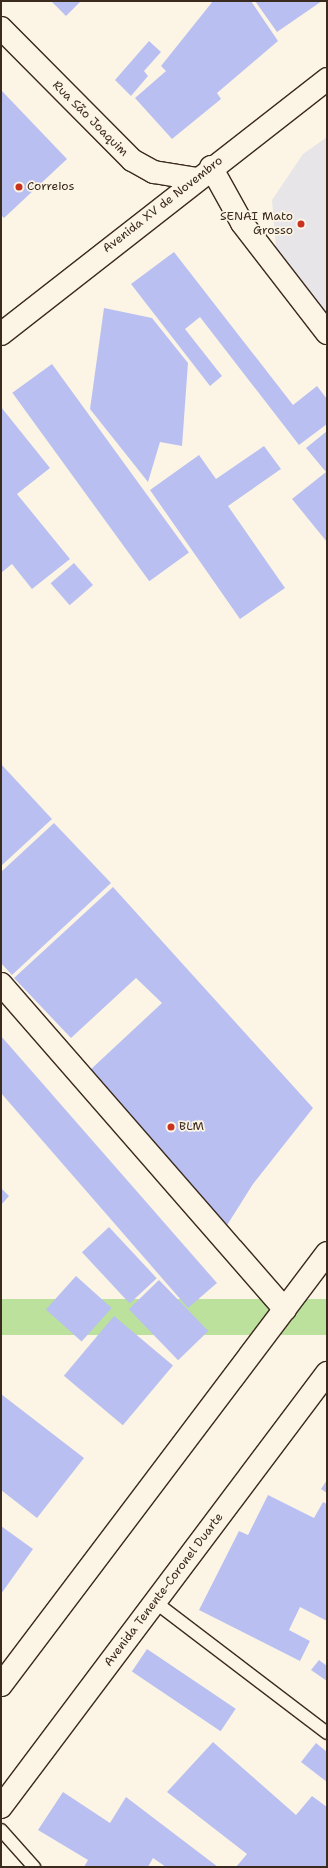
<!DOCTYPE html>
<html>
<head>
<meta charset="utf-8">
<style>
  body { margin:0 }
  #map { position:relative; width:328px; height:1868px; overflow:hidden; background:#fcf5e5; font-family:"Shantell Sans",sans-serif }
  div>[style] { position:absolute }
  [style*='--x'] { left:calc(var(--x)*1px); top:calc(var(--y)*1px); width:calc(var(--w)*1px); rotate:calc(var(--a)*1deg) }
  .built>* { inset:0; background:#e8e5e9 }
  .green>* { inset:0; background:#bbe19c; transform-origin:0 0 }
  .building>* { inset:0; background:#b9c0f1; transform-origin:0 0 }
  .roads { filter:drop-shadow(1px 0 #3b2a1e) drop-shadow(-1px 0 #3b2a1e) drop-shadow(0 1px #3b2a1e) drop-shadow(0 -1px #3b2a1e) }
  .service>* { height:12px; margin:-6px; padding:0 6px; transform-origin:6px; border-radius:6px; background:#fcf5e5 }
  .minor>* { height:22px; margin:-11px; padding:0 11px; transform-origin:11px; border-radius:11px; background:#fcf5e5 }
  .primary>* { height:22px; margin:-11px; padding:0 11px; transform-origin:11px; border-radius:11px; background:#fcf5e5 }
  .dots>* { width:11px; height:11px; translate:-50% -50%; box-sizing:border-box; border:2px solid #fcf5e5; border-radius:50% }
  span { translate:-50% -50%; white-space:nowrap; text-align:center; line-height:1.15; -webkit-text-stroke:3.5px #fcf5e5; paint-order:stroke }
  .street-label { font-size:12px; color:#3b2a1e }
  .poi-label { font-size:12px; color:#3b2a1e }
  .left { translate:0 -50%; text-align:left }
  .right { translate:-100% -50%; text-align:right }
  .frame { position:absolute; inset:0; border:2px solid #3b2a1e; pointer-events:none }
</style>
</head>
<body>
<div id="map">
  <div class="built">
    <i style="clip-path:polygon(327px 137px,327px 314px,276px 248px,272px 200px,303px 154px)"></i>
  </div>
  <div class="green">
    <i style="left:327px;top:1299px;width:36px;height:548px;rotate:90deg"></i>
  </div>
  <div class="building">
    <i style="clip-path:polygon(51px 1px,81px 1px,66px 16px)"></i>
    <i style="clip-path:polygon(213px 1px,251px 1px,278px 41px,217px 93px,221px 99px,172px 139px,135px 98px,166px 71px,161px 66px)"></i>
    <i style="clip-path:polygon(255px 1px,322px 1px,277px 32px)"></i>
    <i style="clip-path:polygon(149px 41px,161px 52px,144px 71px,148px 76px,131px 96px,115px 80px)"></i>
    <i style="clip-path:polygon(1px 90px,67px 159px,4px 218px,1px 215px)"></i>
    <i style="clip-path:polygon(174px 252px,293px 405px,317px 386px,327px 399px,327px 424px,299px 445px,200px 317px,185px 329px,222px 376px,210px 386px,131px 284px)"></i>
    <i style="clip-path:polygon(104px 308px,152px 318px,188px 363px,182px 446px,160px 442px,148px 482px,90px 409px)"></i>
    <i style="left:52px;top:364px;width:233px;height:49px;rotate:54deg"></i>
    <i style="clip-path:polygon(1px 407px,50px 468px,17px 494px,70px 559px,32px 589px,12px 564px,1px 573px)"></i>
    <i style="clip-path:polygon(327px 431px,327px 542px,292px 499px,326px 472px,306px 448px)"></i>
    <i style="clip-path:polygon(264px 446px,281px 469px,228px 506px,285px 588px,240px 619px,150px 490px,199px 455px,216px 479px)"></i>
    <i style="left:74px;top:563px;width:29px;height:31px;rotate:49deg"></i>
    <i style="clip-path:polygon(1px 764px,52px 819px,1px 866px)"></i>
    <i style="clip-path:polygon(54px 823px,111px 883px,12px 975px,1px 963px,1px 872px)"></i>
    <i style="clip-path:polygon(113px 887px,313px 1108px,253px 1184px,224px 1230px,89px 1071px,162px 1003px,136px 978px,71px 1038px,14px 978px)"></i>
    <i style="clip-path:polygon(1px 1036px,217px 1283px,188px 1308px,1px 1093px)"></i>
    <i style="clip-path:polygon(1px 1188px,9px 1196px,1px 1205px)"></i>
    <i style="left:109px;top:1227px;width:70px;height:37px;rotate:47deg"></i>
    <i style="left:76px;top:1276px;width:48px;height:45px;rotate:42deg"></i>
    <i style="left:159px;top:1280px;width:71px;height:42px;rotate:46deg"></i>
    <i style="left:114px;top:1316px;width:77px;height:78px;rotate:40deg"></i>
    <i style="clip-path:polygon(1px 1394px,84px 1458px,37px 1518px,1px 1490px)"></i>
    <i style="clip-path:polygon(327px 1480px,327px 1493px,321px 1489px)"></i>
    <i style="clip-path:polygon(268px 1495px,314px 1518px,323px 1502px,327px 1504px,327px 1621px,300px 1607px,289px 1630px,310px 1641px,300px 1661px,199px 1610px,239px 1531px,248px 1535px)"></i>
    <i style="clip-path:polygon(1px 1526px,33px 1549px,1px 1594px)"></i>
    <i style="left:147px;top:1649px;width:107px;height:27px;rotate:34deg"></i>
    <i style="clip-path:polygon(319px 1660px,327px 1666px,327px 1681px,311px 1670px)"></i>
    <i style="clip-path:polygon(213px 1742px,296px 1815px,312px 1796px,327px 1807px,327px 1867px,236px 1867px,247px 1854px,167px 1792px)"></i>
    <i style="clip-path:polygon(316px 1743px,327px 1752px,327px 1782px,301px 1762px)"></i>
    <i style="clip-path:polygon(63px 1792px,110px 1823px,126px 1797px,218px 1867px,166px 1867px,153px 1858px,148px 1867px,84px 1867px,88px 1860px,38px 1830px)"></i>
  </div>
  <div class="roads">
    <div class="service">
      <i style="--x:155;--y:1602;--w:216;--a:37.3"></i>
      <i style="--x:1;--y:1830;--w:50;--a:48.3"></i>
    </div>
    <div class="minor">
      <i style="--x:1;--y:28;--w:186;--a:45.2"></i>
      <i style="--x:132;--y:160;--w:25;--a:29"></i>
      <i style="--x:154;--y:172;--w:44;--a:9.2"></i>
      <i style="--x:211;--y:167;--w:64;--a:61"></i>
      <i style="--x:242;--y:223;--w:139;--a:52.3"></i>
      <i style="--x:1;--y:984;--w:432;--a:48.9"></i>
    </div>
    <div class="primary">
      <i style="--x:1;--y:334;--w:414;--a:-38"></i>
      <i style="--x:1;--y:1685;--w:541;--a:-52.96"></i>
      <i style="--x:1;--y:1807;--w:543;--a:-53.09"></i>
    </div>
  </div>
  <div class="dots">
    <i style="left:19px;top:187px;background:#c8321e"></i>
    <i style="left:301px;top:224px;background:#c8321e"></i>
    <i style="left:171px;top:1127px;background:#c8321e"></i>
  </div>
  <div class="street-label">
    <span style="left:90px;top:119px;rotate:45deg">Rua São Joaquim</span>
    <span style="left:163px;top:205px;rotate:-38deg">Avenida XV de Novembro</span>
    <span style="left:164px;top:1590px;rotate:-53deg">Avenida Tenente-Coronel Duarte</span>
  </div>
  <div class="poi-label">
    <span class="left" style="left:27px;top:187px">Correios</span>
    <span class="right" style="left:293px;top:224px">SENAI Mato<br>Grosso</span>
    <span class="left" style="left:179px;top:1127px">BLM</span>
  </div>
  <div class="frame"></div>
</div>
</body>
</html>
